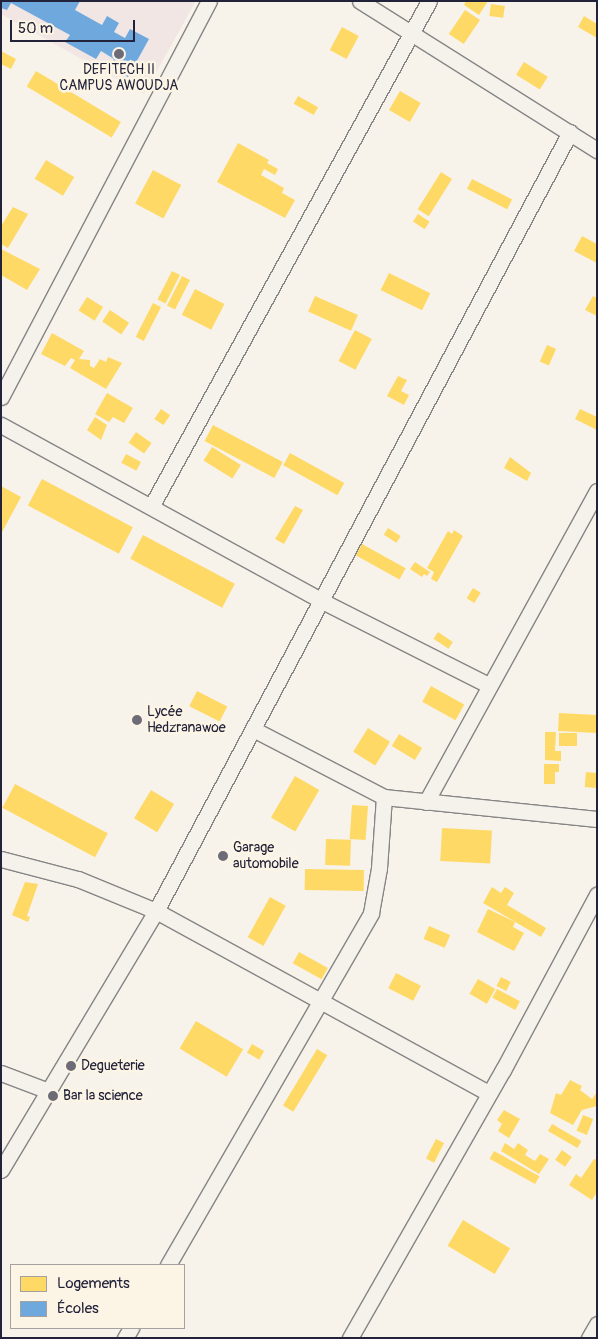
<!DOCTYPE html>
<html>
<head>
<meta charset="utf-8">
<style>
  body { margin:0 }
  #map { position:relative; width:598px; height:1339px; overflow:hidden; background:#f7f3ea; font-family:Pangolin,sans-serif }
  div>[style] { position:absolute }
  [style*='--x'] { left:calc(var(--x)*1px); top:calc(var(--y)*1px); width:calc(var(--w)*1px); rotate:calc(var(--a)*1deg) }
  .built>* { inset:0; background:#f1e6e3 }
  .homes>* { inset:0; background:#ffd966; transform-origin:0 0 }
  .schools>* { inset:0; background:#6fa8dc }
  .roads { filter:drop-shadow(1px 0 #868485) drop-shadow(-1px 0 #868485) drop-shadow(0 1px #868485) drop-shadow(0 -1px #868485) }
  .street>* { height:15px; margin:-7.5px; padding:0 7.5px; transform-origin:7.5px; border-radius:7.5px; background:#f5f2ec }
  .dots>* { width:14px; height:14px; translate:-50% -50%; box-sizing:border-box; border:2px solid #fcf5e5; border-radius:50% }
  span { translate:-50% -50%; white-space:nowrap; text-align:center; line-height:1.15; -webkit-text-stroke:5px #fcf5e5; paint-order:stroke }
  .poi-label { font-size:14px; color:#22223b }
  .left { translate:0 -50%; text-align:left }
  .frame { position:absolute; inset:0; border:2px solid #22223b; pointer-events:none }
  .legend { position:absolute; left:10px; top:1264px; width:175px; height:65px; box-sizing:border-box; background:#fcf5e5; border:1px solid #a5a1a1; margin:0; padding:6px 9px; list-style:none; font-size:15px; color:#22223b }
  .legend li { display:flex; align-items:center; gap:10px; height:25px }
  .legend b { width:25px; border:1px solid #a5a1a1 }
  .scale { position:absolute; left:10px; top:20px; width:125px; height:22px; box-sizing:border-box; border:2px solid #22223b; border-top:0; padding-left:6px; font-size:15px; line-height:18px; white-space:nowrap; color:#22223b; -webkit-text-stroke:4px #fcf5e5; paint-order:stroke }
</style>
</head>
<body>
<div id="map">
  <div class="built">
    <i style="clip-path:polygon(1px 1px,196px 1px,144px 94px,1px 14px)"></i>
  </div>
  <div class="homes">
    <i style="clip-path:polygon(466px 1px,488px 1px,479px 15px,464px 5px)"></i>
    <i style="left:491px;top:4px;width:14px;height:12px;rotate:8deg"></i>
    <i style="left:465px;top:10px;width:18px;height:29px;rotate:34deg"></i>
    <i style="clip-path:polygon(584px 16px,597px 24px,597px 38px,578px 27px)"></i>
    <i style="left:342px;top:27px;width:19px;height:26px;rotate:28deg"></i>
    <i style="clip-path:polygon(1px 51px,16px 59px,11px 69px,1px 64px)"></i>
    <i style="left:524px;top:62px;width:28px;height:15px;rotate:32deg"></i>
    <i style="left:36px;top:71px;width:99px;height:18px;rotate:31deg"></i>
    <i style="left:400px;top:91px;width:24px;height:22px;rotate:30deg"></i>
    <i style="left:298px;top:96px;width:23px;height:9px;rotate:29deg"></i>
    <i style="clip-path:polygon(238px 143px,269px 160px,267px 163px,278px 169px,275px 175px,264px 169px,261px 175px,284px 188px,282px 193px,295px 200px,285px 218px,217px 182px)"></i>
    <i style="left:46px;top:160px;width:33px;height:22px;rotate:31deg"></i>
    <i style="left:153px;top:170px;width:32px;height:38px;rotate:28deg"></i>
    <i style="left:441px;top:172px;width:13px;height:44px;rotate:32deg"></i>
    <i style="left:472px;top:179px;width:45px;height:11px;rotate:27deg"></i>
    <i style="clip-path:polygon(13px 207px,28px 214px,8px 248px,1px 244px,1px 226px)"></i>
    <i style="left:418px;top:214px;width:14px;height:9px;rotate:34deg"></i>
    <i style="clip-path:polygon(582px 236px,597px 244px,597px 263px,574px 251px)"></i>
    <i style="clip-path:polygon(1px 249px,40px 269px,27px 290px,1px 275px)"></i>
    <i style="left:172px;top:271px;width:9px;height:32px;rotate:27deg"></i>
    <i style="left:389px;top:273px;width:46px;height:19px;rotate:26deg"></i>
    <i style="left:182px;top:276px;width:9px;height:33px;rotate:27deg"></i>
    <i style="left:195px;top:289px;width:33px;height:29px;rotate:27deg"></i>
    <i style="left:315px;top:296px;width:47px;height:17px;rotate:24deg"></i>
    <i style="clip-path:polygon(593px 296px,597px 298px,597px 316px,585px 310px)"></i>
    <i style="left:87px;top:297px;width:19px;height:16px;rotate:32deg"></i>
    <i style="left:153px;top:303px;width:9px;height:38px;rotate:27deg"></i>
    <i style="left:110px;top:310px;width:23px;height:14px;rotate:34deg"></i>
    <i style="left:355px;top:330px;width:19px;height:35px;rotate:28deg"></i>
    <i style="clip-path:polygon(52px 333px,84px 351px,79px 359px,90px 360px,90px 366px,94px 368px,100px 359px,106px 362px,108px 357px,122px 363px,106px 389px,70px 368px,75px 360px,71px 358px,65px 366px,41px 354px)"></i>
    <i style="left:547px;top:345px;width:10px;height:18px;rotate:24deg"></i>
    <i style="clip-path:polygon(398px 376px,407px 380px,401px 391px,409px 395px,404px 405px,387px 396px)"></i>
    <i style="clip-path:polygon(107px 393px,133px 408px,124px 423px,113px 417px,109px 422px,95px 414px)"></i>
    <i style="left:161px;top:409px;width:11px;height:12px;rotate:34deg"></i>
    <i style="clip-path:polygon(580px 409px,597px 417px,597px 430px,575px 419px)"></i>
    <i style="clip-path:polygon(95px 417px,107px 425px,101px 440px,87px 430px)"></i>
    <i style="left:213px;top:425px;width:79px;height:18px;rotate:28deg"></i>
    <i style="left:136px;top:432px;width:19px;height:13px;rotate:35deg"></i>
    <i style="left:212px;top:447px;width:34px;height:16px;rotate:32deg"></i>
    <i style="left:290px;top:453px;width:62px;height:14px;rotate:29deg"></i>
    <i style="left:126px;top:454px;width:17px;height:10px;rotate:28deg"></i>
    <i style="clip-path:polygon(510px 457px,531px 473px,527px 481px,504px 468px)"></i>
    <i style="left:42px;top:479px;width:103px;height:30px;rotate:28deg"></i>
    <i style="clip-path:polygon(1px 486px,21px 497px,1px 534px)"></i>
    <i style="clip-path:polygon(295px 506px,303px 510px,284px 544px,275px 539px)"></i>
    <i style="left:388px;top:528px;width:15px;height:8px;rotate:32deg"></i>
    <i style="clip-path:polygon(454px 530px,463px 536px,437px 582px,431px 579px,434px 572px,427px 568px,448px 531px,452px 534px)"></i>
    <i style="left:143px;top:535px;width:104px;height:27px;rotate:28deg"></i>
    <i style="left:362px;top:544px;width:50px;height:13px;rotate:29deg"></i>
    <i style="clip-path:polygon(415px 562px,430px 572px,427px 576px,424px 574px,422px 577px,410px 569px)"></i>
    <i style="left:473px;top:588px;width:9px;height:12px;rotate:32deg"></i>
    <i style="left:438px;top:632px;width:18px;height:8px;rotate:34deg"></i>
    <i style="left:431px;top:686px;width:38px;height:18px;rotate:29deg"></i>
    <i style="left:197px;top:691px;width:34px;height:17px;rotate:27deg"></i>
    <i style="left:559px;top:713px;width:38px;height:18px;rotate:3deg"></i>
    <i style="left:368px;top:728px;width:26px;height:28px;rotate:32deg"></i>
    <i style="clip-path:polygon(545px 732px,556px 732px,555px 751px,561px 751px,561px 761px,545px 760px)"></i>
    <i style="left:559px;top:733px;width:18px;height:13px"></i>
    <i style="left:399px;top:734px;width:27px;height:14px;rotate:31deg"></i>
    <i style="clip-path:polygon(544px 764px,559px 764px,559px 772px,555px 772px,555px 784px,544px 784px)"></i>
    <i style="left:586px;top:772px;width:11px;height:15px;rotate:5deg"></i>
    <i style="left:295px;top:776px;width:28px;height:48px;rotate:30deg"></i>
    <i style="left:15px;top:784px;width:105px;height:27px;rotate:28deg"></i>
    <i style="left:151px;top:790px;width:27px;height:33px;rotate:31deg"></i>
    <i style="left:352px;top:805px;width:16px;height:34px;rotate:4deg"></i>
    <i style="left:442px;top:828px;width:50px;height:33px;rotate:3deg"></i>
    <i style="left:326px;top:839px;width:25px;height:26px;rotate:2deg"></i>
    <i style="left:305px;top:869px;width:59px;height:21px;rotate:1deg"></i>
    <i style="clip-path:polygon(25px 882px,38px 884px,27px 916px,30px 917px,28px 922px,12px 915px)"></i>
    <i style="clip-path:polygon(492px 887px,501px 893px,505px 887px,514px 893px,507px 905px,546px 928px,541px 937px,483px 903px)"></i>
    <i style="left:270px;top:897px;width:18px;height:46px;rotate:29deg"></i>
    <i style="clip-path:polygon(488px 909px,515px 922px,513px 927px,524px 933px,514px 951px,477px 932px)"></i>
    <i style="left:429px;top:926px;width:23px;height:14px;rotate:23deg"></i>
    <i style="left:299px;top:952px;width:33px;height:13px;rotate:29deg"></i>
    <i style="left:396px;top:973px;width:28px;height:17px;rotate:27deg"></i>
    <i style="left:501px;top:977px;width:11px;height:10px;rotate:27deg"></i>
    <i style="left:478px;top:979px;width:20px;height:17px;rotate:30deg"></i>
    <i style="left:497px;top:989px;width:26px;height:10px;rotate:28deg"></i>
    <i style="left:196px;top:1021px;width:55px;height:32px;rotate:31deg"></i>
    <i style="left:252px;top:1044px;width:14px;height:10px;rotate:30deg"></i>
    <i style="left:317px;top:1049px;width:12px;height:66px;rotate:31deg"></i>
    <i style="clip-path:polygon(570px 1080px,582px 1086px,580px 1090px,592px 1099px,597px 1092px,597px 1106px,582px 1110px,573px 1125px,550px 1113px,556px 1093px,561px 1095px)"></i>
    <i style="clip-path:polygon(504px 1110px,520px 1119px,509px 1138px,498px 1131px,502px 1124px,497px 1120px)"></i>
    <i style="left:583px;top:1115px;width:11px;height:17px;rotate:22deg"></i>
    <i style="left:552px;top:1124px;width:34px;height:8px;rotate:30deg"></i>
    <i style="left:436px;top:1139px;width:9px;height:22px;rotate:27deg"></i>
    <i style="clip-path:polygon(505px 1143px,514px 1149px,518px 1143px,528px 1150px,525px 1155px,535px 1161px,540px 1154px,549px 1159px,539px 1174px,501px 1151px)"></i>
    <i style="left:562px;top:1150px;width:12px;height:12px;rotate:35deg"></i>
    <i style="left:494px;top:1151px;width:52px;height:9px;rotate:29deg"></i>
    <i style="clip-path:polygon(594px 1159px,597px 1160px,597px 1192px,592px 1200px,569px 1185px,576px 1174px,581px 1178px)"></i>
    <i style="left:463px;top:1220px;width:55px;height:30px;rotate:31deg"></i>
  </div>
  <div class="schools">
    <i style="clip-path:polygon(1px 1px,80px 1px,75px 10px,102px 25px,107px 16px,119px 23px,114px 32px,125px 38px,130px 29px,149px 39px,128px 77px,109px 66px,114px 59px,101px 51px,96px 59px,65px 42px,70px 35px,11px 3px,7px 10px,1px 8px)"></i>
  </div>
  <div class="roads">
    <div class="street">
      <i style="--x:360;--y:1;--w:280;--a:32.2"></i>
      <i style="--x:1;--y:397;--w:447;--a:-62.3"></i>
      <i style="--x:1;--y:425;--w:366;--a:28.7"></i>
      <i style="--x:322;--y:601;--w:186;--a:26.8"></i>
      <i style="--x:152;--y:505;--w:575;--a:-61.21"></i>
      <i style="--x:253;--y:729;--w:148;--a:27.4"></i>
      <i style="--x:384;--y:797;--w:214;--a:5.9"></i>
      <i style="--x:426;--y:802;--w:355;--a:-61.2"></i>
      <i style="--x:1;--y:859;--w:80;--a:14.6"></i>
      <i style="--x:78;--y:879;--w:84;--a:22.3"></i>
      <i style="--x:156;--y:911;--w:379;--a:28.7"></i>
      <i style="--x:1;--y:1073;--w:48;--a:20.7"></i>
      <i style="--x:1;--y:1170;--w:302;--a:-59.1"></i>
      <i style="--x:156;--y:911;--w:882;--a:-62.01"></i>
      <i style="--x:168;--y:1265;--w:406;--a:-60"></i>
      <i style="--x:371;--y:913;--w:46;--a:-79.9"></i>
      <i style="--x:379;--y:868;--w:71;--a:-86"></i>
      <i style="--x:125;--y:1338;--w:12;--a:-59"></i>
      <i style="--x:350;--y:1338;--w:309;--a:-60.3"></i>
      <i style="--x:503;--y:1070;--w:199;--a:-61.8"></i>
      <i style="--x:589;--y:1338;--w:16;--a:-60"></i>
    </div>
  </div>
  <div class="dots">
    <i style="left:119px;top:54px;background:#6d6b78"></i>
    <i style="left:137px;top:720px;background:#6d6b78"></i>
    <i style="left:223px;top:856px;background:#6d6b78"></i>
    <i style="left:71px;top:1066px;background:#6d6b78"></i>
    <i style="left:53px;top:1096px;background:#6d6b78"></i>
  </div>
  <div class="poi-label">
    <span style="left:119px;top:78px">DEFITECH II<br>CAMPUS AWOUDJA</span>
    <span class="left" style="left:147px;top:720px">Lycée<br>Hedzranawoe</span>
    <span class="left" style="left:233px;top:856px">Garage<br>automobile</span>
    <span class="left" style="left:81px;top:1066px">Degueterie</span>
    <span class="left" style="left:63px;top:1096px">Bar la science</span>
  </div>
  <div class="frame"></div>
  <ul class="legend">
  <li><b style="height:14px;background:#ffd966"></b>Logements</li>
  <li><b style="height:14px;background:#6fa8dc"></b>Écoles</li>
  </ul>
  <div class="scale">50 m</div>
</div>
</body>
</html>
